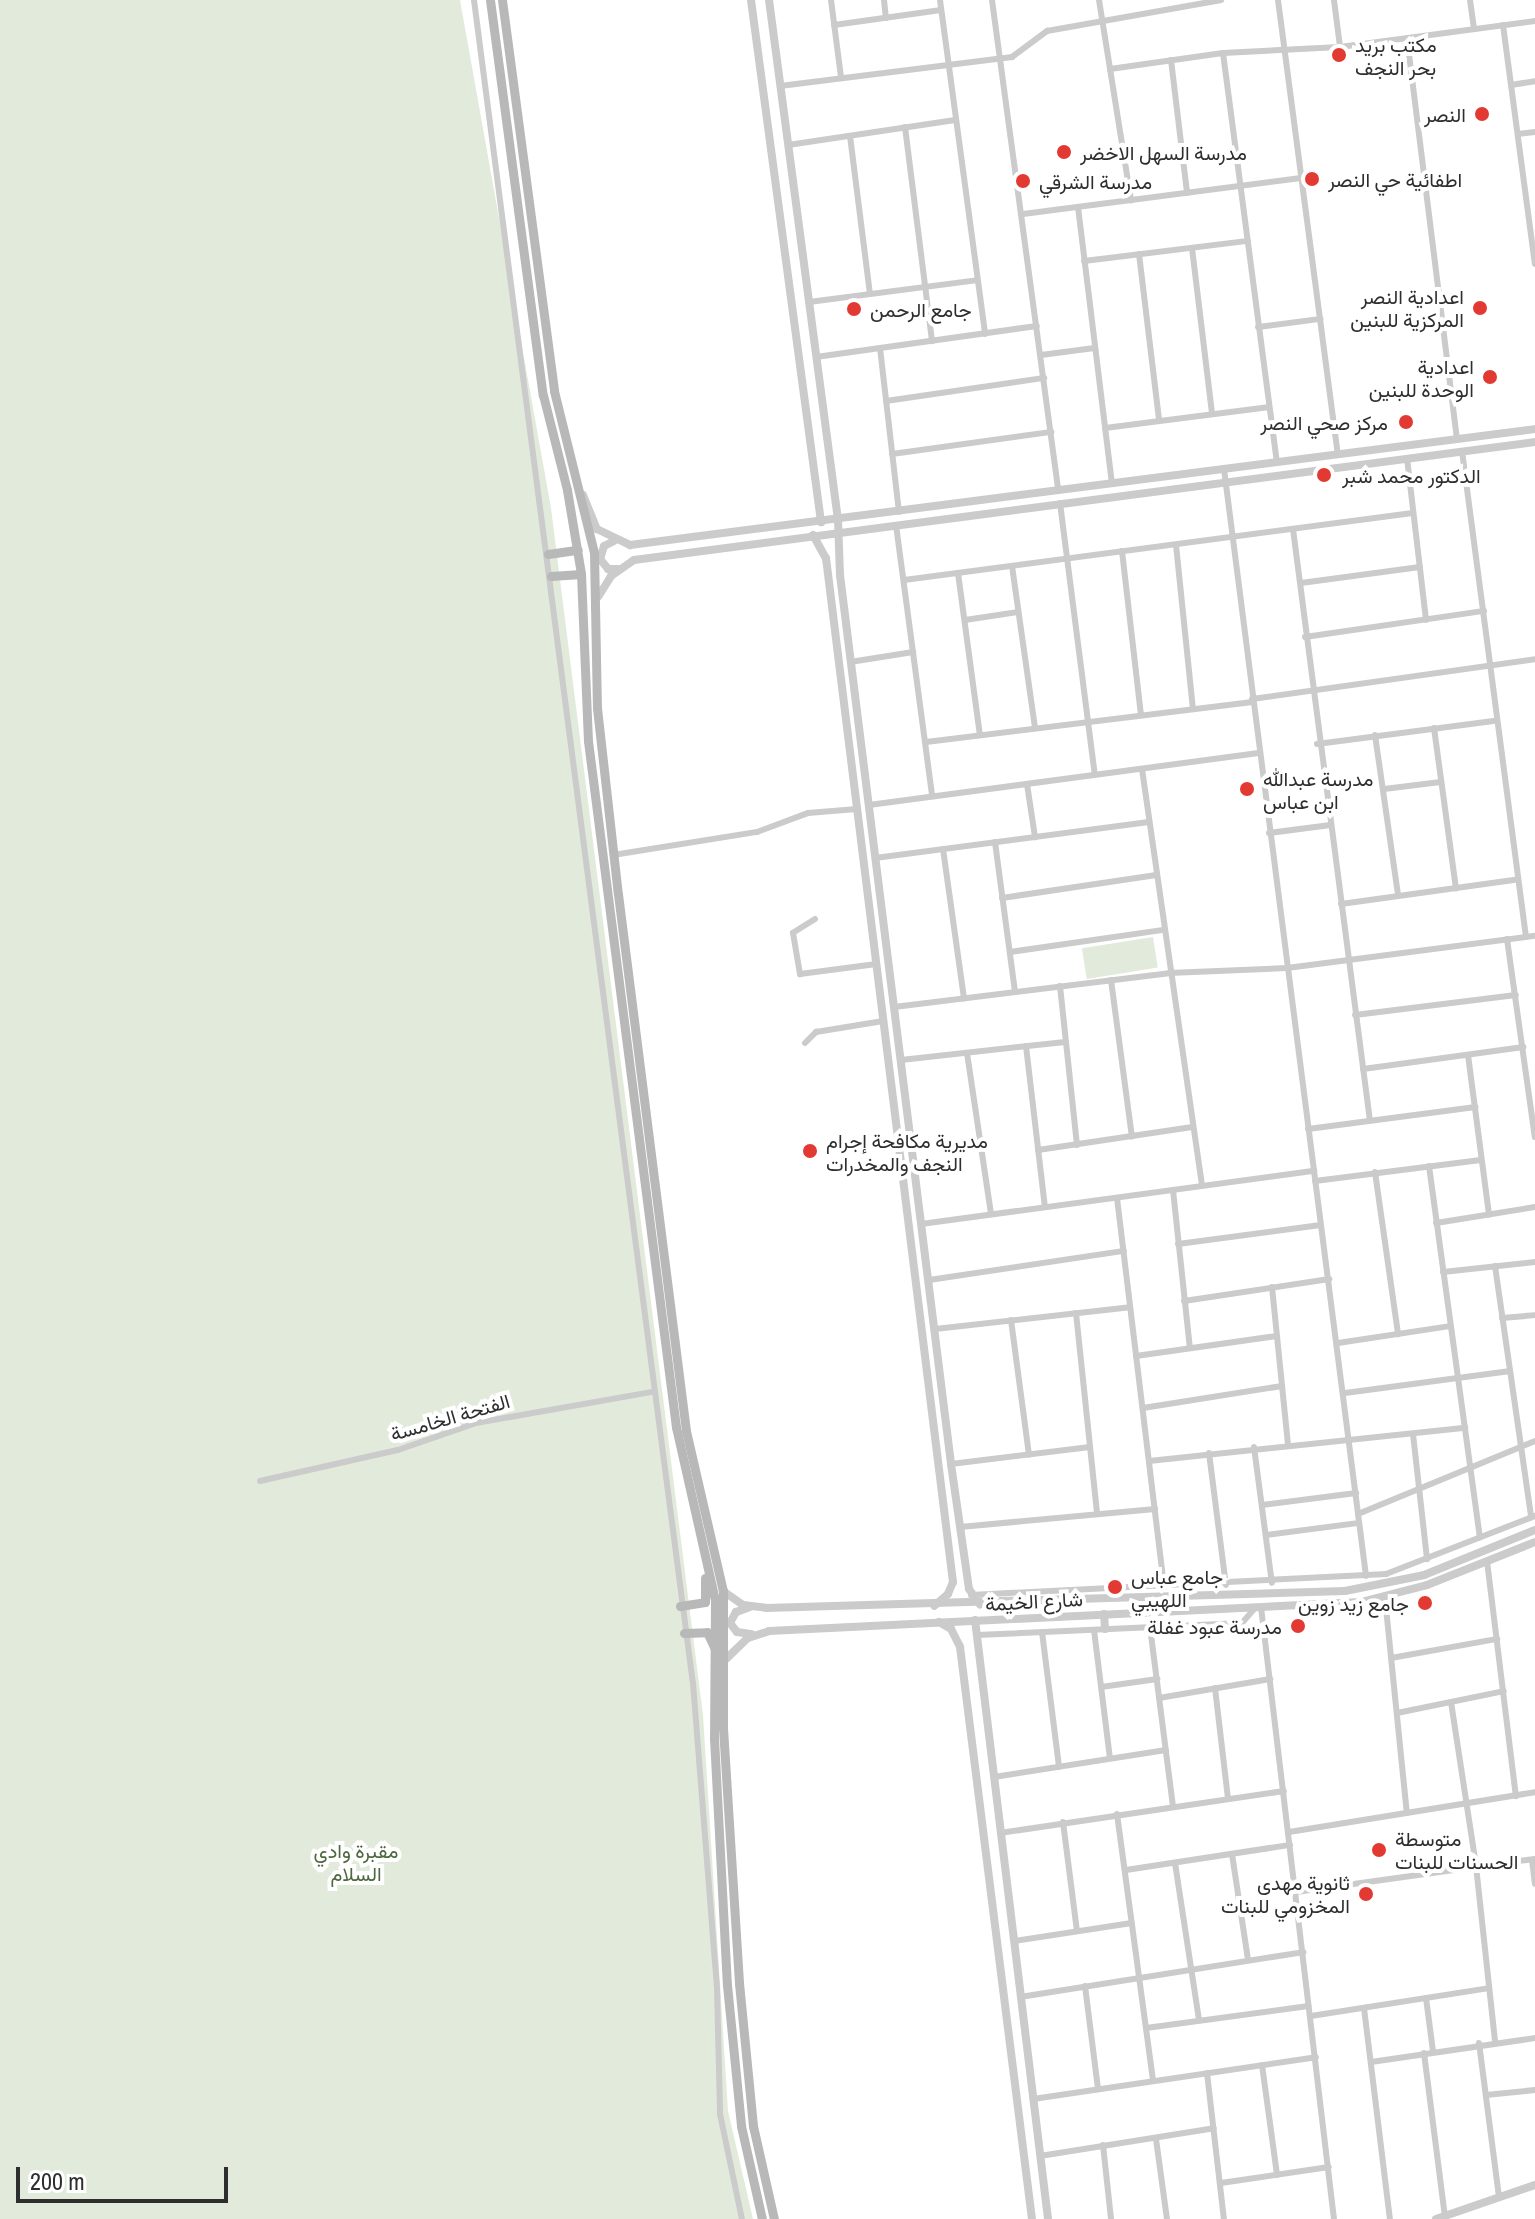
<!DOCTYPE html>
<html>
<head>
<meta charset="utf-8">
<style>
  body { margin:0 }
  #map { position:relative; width:1535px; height:2219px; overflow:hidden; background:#fff; font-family:"Archivo Narrow",Vazirmatn,sans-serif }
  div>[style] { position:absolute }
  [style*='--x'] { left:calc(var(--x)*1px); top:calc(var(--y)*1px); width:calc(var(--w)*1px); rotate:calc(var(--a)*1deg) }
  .green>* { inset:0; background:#e2ebdb; transform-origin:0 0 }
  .minor>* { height:6px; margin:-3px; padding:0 3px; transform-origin:3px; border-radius:3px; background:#cbcbcb }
  .tertiary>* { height:8px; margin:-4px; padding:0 4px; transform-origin:4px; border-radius:4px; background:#cbcbcb }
  .secondary>* { height:9px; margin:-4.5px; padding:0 4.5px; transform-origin:4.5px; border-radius:4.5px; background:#b8b8b8 }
  .dots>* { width:22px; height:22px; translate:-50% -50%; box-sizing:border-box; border:4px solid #fff; border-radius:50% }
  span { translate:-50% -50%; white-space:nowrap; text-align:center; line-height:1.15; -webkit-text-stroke:8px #fff; paint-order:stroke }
  .poi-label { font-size:20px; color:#2e2e2e }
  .left { translate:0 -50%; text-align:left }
  .right { translate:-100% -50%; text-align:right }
  .street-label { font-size:20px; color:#2e2e2e }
  .park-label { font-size:20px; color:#4c683c }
  .scale { position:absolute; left:16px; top:2167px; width:212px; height:36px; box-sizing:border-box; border:4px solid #2e2e2e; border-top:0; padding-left:10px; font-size:24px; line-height:28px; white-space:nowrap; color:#2e2e2e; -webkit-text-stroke:6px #fff; paint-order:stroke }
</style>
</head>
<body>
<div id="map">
  <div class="green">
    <i style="clip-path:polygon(0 0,460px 0,551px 508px,703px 1715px,728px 2111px,753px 2219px,0 2219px)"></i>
    <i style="left:1153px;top:937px;width:31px;height:72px;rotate:81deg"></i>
  </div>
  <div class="minor">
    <i style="--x:474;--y:0;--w:1697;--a:82.59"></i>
    <i style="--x:693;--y:1683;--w:306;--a:85.5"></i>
    <i style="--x:717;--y:1988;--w:126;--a:88.6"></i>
    <i style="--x:720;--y:2114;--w:107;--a:78.2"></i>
    <i style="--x:831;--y:0;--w:78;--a:82.6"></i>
    <i style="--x:884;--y:0;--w:18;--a:84"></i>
    <i style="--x:940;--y:0;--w:337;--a:82.3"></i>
    <i style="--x:992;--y:0;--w:495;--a:82.3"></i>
    <i style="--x:1099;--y:0;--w:203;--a:80.9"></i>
    <i style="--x:1278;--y:0;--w:459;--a:82.5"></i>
    <i style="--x:1334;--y:0;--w:47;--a:82.7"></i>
    <i style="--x:1470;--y:0;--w:29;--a:82"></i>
    <i style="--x:834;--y:25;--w:108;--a:-8"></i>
    <i style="--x:1503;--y:25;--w:241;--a:82.4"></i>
    <i style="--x:1407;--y:38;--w:404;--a:82.9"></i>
    <i style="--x:1223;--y:53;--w:413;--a:82.5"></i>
    <i style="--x:1171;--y:60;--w:134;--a:83.1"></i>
    <i style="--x:1110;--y:69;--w:114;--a:-8.1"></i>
    <i style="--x:1223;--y:53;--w:117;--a:-2.9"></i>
    <i style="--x:1340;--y:47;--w:197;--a:-7.6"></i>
    <i style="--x:1511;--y:85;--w:24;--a:-9"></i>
    <i style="--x:780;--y:86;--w:234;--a:-7.1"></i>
    <i style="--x:1012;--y:57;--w:44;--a:-36.6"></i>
    <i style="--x:1047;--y:31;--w:177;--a:-10.1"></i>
    <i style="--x:905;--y:127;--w:216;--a:82.8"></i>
    <i style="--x:1518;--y:134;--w:17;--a:-7"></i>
    <i style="--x:850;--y:136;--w:159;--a:82.8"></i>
    <i style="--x:788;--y:145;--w:169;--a:-8.5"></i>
    <i style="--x:1078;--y:207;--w:279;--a:83"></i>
    <i style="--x:1023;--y:214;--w:280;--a:-7.4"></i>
    <i style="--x:1192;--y:248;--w:166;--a:83.1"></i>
    <i style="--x:1139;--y:254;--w:167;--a:83.1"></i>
    <i style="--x:1084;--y:261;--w:165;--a:-7"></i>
    <i style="--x:809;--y:302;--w:170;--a:-7.4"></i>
    <i style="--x:1258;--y:327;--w:63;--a:-7.4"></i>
    <i style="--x:880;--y:348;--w:165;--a:83.4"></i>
    <i style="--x:1041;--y:355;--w:54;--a:-7.4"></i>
    <i style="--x:816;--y:357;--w:223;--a:-8"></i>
    <i style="--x:886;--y:401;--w:160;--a:-8.3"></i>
    <i style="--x:1105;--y:428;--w:164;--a:-7.3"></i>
    <i style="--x:1462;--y:451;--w:490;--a:82.5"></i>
    <i style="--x:892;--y:454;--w:161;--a:-7.9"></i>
    <i style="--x:1407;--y:458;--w:163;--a:83.3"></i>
    <i style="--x:1224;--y:469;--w:1116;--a:82.69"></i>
    <i style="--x:1060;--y:503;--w:274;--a:82.7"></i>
    <i style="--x:896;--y:525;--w:273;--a:82.4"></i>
    <i style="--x:1293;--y:529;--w:597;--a:82.59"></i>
    <i style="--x:1176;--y:545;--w:165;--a:84.1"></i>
    <i style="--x:1122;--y:551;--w:164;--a:83.4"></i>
    <i style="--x:1012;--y:566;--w:164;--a:81.9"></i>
    <i style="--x:958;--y:573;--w:163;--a:82.3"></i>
    <i style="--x:904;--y:580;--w:513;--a:-7.5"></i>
    <i style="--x:1301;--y:583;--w:120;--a:-7.7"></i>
    <i style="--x:965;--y:620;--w:54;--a:-8.6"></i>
    <i style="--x:1305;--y:637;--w:181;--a:-8.3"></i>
    <i style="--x:850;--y:662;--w:64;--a:-9"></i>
    <i style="--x:1252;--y:699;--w:286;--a:-8"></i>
    <i style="--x:1434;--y:728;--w:162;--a:82.2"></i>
    <i style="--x:1375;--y:735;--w:162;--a:81.8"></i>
    <i style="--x:926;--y:742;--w:329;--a:-7"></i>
    <i style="--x:1317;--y:744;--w:178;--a:-7.4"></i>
    <i style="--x:1142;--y:769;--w:421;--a:81.8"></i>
    <i style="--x:1027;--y:784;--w:54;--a:81.4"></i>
    <i style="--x:1384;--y:789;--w:57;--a:-7"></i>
    <i style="--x:869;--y:805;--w:393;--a:-7.6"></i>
    <i style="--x:1269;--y:833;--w:62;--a:-7.5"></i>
    <i style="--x:995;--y:842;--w:151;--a:82.4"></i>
    <i style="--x:943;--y:849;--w:151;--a:82"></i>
    <i style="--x:613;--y:855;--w:146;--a:-9.1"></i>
    <i style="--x:757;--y:832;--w:54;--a:-20.4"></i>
    <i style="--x:808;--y:813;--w:49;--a:-4.7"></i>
    <i style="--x:875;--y:858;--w:276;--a:-7.5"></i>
    <i style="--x:1002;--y:898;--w:156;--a:-8.5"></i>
    <i style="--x:1341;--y:904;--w:176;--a:-7.9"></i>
    <i style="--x:815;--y:919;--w:26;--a:148"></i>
    <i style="--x:793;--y:933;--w:42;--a:80.3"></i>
    <i style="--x:800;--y:974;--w:77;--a:-7.5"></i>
    <i style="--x:1507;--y:939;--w:200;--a:82"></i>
    <i style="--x:1010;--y:952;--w:155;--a:-8.2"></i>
    <i style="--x:1111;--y:980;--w:158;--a:82.4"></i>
    <i style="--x:1060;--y:986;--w:160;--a:83.9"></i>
    <i style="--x:894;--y:1007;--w:277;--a:-7"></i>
    <i style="--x:1169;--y:973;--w:118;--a:-2.4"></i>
    <i style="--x:1287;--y:968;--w:250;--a:-7.4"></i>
    <i style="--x:1355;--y:1015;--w:162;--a:-7.1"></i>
    <i style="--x:805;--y:1043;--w:16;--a:-45"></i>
    <i style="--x:816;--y:1032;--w:68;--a:-9.3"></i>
    <i style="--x:1026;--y:1046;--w:162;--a:83.3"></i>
    <i style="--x:967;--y:1053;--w:163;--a:81.5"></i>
    <i style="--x:1468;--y:1055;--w:161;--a:82.5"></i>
    <i style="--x:901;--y:1060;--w:165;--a:-6.3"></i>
    <i style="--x:1363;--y:1069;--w:162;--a:-7.8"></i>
    <i style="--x:1308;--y:1129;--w:169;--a:-7.5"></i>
    <i style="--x:1038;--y:1150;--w:156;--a:-8.5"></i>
    <i style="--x:1429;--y:1166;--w:375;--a:82.2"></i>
    <i style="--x:1375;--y:1172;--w:164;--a:81.9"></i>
    <i style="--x:1315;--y:1181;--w:167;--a:-7.2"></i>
    <i style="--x:1173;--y:1190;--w:159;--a:83.9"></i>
    <i style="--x:1117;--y:1198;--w:392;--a:83.1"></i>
    <i style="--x:1436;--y:1223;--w:100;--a:-9.2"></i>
    <i style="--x:921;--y:1224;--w:397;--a:-7.7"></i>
    <i style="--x:1178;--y:1244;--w:144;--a:-7.6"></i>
    <i style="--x:1495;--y:1266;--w:254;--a:81.8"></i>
    <i style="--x:1443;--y:1272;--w:93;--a:-6.2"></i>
    <i style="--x:929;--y:1280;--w:197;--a:-8.5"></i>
    <i style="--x:1272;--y:1287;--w:158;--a:84.2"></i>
    <i style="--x:1184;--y:1301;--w:147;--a:-8.6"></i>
    <i style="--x:1076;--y:1313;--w:202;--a:84"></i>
    <i style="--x:1502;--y:1318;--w:33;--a:-5"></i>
    <i style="--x:1011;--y:1320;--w:136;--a:82.4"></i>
    <i style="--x:935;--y:1329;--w:196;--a:-6.4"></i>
    <i style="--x:1338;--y:1343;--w:113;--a:-8.6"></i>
    <i style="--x:1136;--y:1356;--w:142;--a:-8.1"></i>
    <i style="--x:1345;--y:1393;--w:165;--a:-7.6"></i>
    <i style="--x:1143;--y:1408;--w:141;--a:-9"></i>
    <i style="--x:1413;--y:1434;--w:126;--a:83.6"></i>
    <i style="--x:1254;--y:1447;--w:137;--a:82.5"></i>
    <i style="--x:1209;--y:1453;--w:133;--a:82.7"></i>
    <i style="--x:1149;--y:1461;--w:318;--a:-6"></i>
    <i style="--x:951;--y:1464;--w:140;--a:-7"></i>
    <i style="--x:260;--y:1481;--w:141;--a:-12.7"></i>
    <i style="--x:398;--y:1450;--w:83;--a:-19.1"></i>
    <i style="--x:476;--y:1423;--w:179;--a:-10"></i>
    <i style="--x:1262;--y:1505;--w:95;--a:-7.3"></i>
    <i style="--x:1358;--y:1514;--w:191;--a:-22.4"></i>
    <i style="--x:960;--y:1527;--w:196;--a:-5.3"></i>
    <i style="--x:1266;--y:1535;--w:94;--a:-7.4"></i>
    <i style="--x:1487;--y:1561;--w:237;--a:83"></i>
    <i style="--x:971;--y:1595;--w:416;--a:-2.9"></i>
    <i style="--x:1386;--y:1574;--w:160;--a:-21.3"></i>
    <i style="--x:1385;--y:1598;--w:216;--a:84.2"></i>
    <i style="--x:1261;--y:1607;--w:616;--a:83.2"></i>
    <i style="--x:1150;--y:1627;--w:180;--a:82.7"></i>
    <i style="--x:1094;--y:1630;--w:129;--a:82.9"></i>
    <i style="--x:1042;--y:1632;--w:136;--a:82.8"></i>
    <i style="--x:977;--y:1635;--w:265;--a:-2.6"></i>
    <i style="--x:1242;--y:1623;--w:21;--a:-49"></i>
    <i style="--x:1391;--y:1658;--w:108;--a:-10.2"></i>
    <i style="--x:1101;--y:1687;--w:57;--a:-8.1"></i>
    <i style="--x:1215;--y:1688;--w:111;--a:83.3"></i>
    <i style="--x:1159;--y:1698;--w:113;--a:-9.7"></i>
    <i style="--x:1451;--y:1702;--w:166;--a:81.3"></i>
    <i style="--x:1476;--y:1866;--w:176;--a:83.8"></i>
    <i style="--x:1397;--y:1713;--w:109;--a:-11.6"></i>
    <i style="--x:994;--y:1777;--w:174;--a:-8.9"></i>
    <i style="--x:1117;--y:1814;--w:269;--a:82.3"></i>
    <i style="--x:1063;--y:1822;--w:110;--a:82.7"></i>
    <i style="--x:1289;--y:1832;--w:249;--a:-9.2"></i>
    <i style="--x:1000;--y:1833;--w:287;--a:-8.4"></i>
    <i style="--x:1232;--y:1854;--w:107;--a:81.4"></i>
    <i style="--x:1532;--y:1860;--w:24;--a:83"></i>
    <i style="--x:1175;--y:1863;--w:159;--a:81.3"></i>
    <i style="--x:1126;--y:1870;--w:166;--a:-8.7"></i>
    <i style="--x:1296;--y:1892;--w:241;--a:-7.9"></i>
    <i style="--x:1014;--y:1941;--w:119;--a:-8.7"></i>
    <i style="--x:1085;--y:1986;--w:104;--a:82.8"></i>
    <i style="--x:1020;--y:1997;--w:287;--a:-9"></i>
    <i style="--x:1426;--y:1998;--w:53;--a:82.5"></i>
    <i style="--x:1364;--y:2008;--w:213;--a:83"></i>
    <i style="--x:1311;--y:2016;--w:180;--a:-8.9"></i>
    <i style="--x:1146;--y:2028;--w:164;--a:-7.7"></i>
    <i style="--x:1479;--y:2043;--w:156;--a:82.6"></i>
    <i style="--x:1424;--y:2053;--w:164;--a:82.7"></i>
    <i style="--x:1371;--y:2062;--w:166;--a:-8.3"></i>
    <i style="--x:1262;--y:2065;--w:111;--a:82.2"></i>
    <i style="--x:1207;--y:2073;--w:147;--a:83.4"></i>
    <i style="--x:1486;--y:2095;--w:49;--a:-5.8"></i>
    <i style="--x:1033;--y:2099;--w:286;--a:-8.4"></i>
    <i style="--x:1156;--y:2139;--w:81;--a:82.2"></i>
    <i style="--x:1103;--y:2145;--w:74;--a:83.8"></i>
    <i style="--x:1040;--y:2156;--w:176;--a:-9.1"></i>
    <i style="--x:1221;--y:2183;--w:109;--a:-8.4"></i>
  </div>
  <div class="tertiary">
    <i style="--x:751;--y:0;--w:527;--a:82.36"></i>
    <i style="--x:769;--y:0;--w:525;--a:82.44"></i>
    <i style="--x:838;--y:520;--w:55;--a:87.9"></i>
    <i style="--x:840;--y:575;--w:896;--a:82.88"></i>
    <i style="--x:951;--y:1464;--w:126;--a:81.8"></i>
    <i style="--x:969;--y:1589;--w:19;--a:55"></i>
    <i style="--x:583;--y:495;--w:37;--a:68"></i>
    <i style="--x:597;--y:529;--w:37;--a:26"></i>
    <i style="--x:630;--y:545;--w:912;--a:-7.3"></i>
    <i style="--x:813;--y:535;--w:26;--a:61"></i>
    <i style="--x:826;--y:558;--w:1032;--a:82.93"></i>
    <i style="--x:953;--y:1582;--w:13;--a:113"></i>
    <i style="--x:948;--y:1594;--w:18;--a:139"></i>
    <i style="--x:614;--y:541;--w:11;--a:153"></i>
    <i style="--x:604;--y:546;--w:14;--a:107"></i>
    <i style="--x:600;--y:559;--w:13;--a:51"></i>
    <i style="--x:608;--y:569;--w:10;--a:0"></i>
    <i style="--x:598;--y:597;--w:25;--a:-58"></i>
    <i style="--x:611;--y:576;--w:28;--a:-35"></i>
    <i style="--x:634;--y:560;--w:909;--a:-7.46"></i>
    <i style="--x:723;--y:1591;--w:24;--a:35"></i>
    <i style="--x:743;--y:1605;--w:23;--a:7"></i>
    <i style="--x:766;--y:1608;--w:579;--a:-1.68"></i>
    <i style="--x:1345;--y:1591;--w:81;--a:-11.4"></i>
    <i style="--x:1424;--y:1575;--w:120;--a:-22.1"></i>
    <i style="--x:750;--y:1607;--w:15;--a:160"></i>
    <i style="--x:736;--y:1612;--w:13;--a:119"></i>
    <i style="--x:730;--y:1623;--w:11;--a:52"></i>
    <i style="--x:737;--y:1632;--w:15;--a:8"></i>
    <i style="--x:1104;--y:1614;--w:15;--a:86"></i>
    <i style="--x:975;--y:1620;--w:603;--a:83.05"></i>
    <i style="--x:939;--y:1622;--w:14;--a:30"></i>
    <i style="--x:951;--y:1629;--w:20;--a:63"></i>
    <i style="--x:960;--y:1647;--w:577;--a:82.83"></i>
    <i style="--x:726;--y:1659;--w:30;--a:-44"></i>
    <i style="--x:748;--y:1638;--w:22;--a:-18"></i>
    <i style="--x:769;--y:1631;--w:593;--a:-2.8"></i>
    <i style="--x:1361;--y:1602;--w:68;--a:-14.4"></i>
    <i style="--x:1427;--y:1585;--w:116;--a:-21.7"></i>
    <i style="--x:1436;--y:2219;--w:105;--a:-19"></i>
  </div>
  <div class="secondary">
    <i style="--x:490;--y:0;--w:399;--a:82.4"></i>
    <i style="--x:543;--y:395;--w:98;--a:75.8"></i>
    <i style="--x:567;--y:490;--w:85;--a:80.5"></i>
    <i style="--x:581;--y:574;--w:167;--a:87.6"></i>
    <i style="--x:588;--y:741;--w:692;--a:82.69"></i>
    <i style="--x:676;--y:1427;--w:177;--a:77.3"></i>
    <i style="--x:715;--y:1600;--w:138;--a:90.4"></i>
    <i style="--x:714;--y:1738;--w:247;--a:87"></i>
    <i style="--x:727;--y:1985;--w:142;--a:84.3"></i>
    <i style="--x:741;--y:2126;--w:95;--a:77.3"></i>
    <i style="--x:502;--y:0;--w:394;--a:82.4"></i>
    <i style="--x:554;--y:391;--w:167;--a:76.1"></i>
    <i style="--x:594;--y:553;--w:155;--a:88.9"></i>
    <i style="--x:597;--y:708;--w:187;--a:83.6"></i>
    <i style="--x:618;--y:894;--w:541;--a:82.78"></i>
    <i style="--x:686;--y:1431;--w:164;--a:77"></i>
    <i style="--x:723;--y:1591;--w:137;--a:90"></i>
    <i style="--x:723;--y:1728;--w:256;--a:86.4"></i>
    <i style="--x:739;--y:1983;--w:144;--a:84.4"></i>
    <i style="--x:753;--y:2126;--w:95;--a:77.3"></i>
    <i style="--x:548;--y:554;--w:30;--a:-8"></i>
    <i style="--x:551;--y:576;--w:30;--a:-4"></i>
    <i style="--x:680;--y:1606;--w:25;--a:-9"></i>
    <i style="--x:705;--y:1602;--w:24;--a:-90"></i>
    <i style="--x:684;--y:1633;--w:23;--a:-2"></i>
    <i style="--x:707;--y:1632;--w:17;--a:65"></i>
  </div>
  <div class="dots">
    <i style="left:1339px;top:55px;background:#e23a33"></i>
    <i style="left:1482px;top:114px;background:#e23a33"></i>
    <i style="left:1064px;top:152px;background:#e23a33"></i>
    <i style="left:1312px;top:179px;background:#e23a33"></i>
    <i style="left:1023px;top:181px;background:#e23a33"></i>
    <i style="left:1480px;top:308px;background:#e23a33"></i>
    <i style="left:854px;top:309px;background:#e23a33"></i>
    <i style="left:1490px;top:377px;background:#e23a33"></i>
    <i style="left:1406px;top:422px;background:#e23a33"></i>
    <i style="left:1324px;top:475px;background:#e23a33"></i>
    <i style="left:1247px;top:789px;background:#e23a33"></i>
    <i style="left:810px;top:1151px;background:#e23a33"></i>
    <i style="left:1115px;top:1587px;background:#e23a33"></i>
    <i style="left:1425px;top:1603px;background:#e23a33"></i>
    <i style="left:1298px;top:1626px;background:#e23a33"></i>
    <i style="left:1379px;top:1850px;background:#e23a33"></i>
    <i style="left:1366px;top:1894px;background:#e23a33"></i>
  </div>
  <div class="poi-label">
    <span class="left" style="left:1355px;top:56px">مكتب بريد<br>بحر النجف</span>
    <span class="right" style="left:1466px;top:114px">النصر</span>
    <span class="left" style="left:1080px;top:152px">مدرسة السهل الاخضر</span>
    <span class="left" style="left:1328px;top:179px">اطفائية حي النصر</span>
    <span class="left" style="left:1039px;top:181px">مدرسة الشرقي</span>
    <span class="right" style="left:1464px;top:308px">اعدادية النصر<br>المركزية للبنين</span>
    <span class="left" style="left:870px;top:309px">جامع الرحمن</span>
    <span class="right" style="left:1474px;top:378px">اعدادية<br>الوحدة للبنين</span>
    <span class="right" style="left:1388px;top:422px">مركز صحي النصر</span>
    <span class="left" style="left:1342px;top:475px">الدكتور محمد شبر</span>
    <span class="left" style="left:1263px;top:790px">مدرسة عبدالله<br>ابن عباس</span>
    <span class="left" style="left:826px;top:1152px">مديرية مكافحة إجرام<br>النجف والمخدرات</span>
    <span class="left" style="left:1131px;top:1588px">جامع عباس<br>اللهيبي</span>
    <span class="right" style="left:1409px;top:1603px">جامع زيد زوين</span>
    <span class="right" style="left:1282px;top:1626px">مدرسة عبود غفلة</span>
    <span class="left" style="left:1395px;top:1850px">متوسطة<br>الحسنات للبنات</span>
    <span class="right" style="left:1350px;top:1894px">ثانوية مهدي<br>المخزومي للبنات</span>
  </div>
  <div class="street-label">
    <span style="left:450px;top:1417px;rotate:-16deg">الفتحة الخامسة</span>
    <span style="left:1034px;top:1601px;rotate:-3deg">شارع الخيمة</span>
  </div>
  <div class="park-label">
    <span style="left:356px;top:1862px">مقبرة وادي<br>السلام</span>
  </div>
  <div class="scale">200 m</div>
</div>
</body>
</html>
